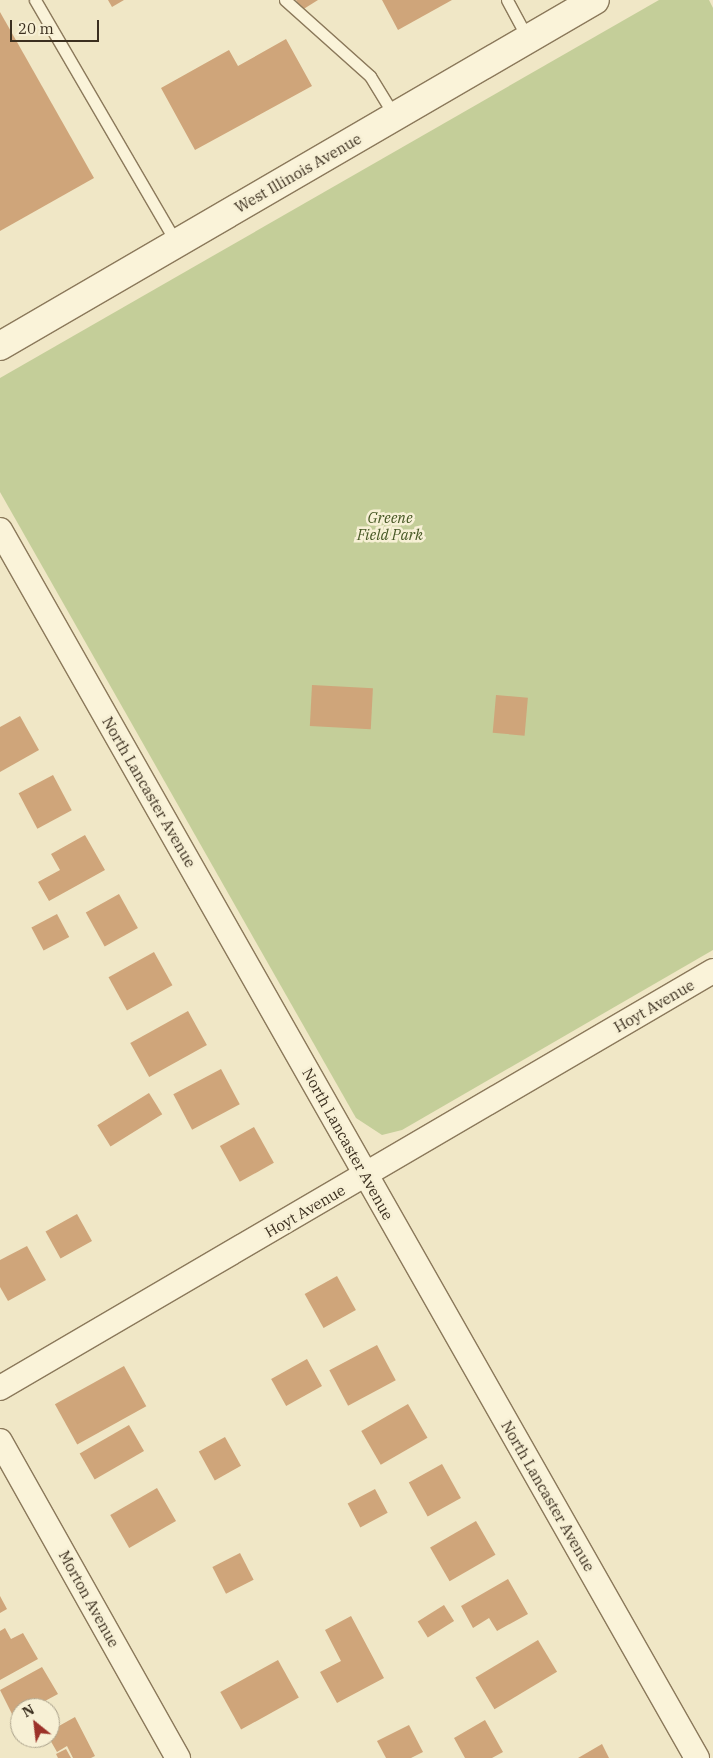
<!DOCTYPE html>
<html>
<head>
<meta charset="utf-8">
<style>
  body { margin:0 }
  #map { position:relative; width:713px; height:1758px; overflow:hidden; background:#f0e7c6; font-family:"IBM Plex Serif",serif }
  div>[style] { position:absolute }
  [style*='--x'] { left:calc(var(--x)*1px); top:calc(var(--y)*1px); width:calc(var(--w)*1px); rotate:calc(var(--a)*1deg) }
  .green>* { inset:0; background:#c4ce99 }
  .building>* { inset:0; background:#cfa57a; transform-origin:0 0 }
  .roads { filter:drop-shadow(1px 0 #8b795b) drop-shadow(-1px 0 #8b795b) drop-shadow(0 1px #8b795b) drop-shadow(0 -1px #8b795b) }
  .lane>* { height:11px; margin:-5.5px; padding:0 5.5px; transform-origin:5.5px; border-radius:5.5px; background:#faf3d9 }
  .street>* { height:24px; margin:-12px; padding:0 12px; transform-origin:12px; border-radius:12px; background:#faf3d9 }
  .secondary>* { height:28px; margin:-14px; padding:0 14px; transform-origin:14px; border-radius:14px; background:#faf3d9 }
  span { translate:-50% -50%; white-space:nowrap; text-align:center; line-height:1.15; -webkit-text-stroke:5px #f7f0d5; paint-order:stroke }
  .street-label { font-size:15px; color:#3b2f1f }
  .park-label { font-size:15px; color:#475825; font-style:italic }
  .north { position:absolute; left:10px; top:1698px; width:50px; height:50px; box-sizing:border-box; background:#f7f0d5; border:1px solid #aca38c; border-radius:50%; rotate:331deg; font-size:14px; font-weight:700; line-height:20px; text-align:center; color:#3b2f1f }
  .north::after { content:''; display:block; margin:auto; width:18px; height:22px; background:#9c3229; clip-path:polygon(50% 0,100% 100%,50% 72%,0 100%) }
  .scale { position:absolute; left:10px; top:20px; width:89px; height:22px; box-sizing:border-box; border:2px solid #3b2f1f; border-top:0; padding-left:6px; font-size:15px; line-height:18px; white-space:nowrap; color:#3b2f1f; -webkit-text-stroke:4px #f7f0d5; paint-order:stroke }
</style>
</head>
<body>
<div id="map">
  <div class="green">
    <i style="clip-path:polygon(659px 0,709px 0,713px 8px,713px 950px,402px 1130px,382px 1135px,356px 1118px,0 492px,0 378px)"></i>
  </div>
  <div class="building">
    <i style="clip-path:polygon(108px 0,124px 0,112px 7px)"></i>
    <i style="clip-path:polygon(296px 0,318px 0,302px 10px)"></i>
    <i style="clip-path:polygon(382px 0,452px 0,398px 30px)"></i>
    <i style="clip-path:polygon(0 12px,94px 178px,0 231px)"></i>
    <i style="clip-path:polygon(286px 39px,312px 86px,195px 150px,161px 88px,229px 50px,238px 66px)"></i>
    <i style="left:312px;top:685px;width:61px;height:41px;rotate:3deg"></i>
    <i style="left:496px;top:695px;width:32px;height:38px;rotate:5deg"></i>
    <i style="clip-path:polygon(20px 716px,39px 750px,0 772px,0 727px)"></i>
    <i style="left:53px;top:775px;width:40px;height:39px;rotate:62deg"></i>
    <i style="clip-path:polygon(85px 835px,105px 870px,49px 901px,38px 882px,60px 870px,51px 854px)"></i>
    <i style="left:119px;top:894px;width:39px;height:38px;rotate:61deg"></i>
    <i style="left:57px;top:914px;width:26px;height:29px;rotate:62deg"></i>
    <i style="left:154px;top:952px;width:38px;height:52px;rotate:61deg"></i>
    <i style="left:188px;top:1011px;width:39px;height:66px;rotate:61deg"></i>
    <i style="left:221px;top:1069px;width:40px;height:54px;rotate:62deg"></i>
    <i style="left:149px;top:1093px;width:25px;height:61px;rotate:58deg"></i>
    <i style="left:254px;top:1127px;width:41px;height:39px;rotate:61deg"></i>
    <i style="left:77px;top:1214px;width:31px;height:36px;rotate:61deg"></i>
    <i style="clip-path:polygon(27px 1246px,46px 1280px,8px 1301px,0 1287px,0 1260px)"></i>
    <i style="left:337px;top:1276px;width:39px;height:37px;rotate:61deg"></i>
    <i style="left:377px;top:1345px;width:40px;height:54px;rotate:62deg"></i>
    <i style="left:307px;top:1359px;width:31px;height:41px;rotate:61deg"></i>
    <i style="left:124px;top:1366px;width:46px;height:79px;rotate:61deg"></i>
    <i style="left:408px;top:1404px;width:39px;height:54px;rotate:60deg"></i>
    <i style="left:129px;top:1425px;width:30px;height:57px;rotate:60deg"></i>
    <i style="left:225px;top:1437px;width:33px;height:30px;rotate:61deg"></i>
    <i style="left:442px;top:1464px;width:39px;height:38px;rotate:61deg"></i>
    <i style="left:157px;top:1488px;width:38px;height:54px;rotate:60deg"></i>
    <i style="left:375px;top:1489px;width:27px;height:31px;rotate:62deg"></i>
    <i style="left:476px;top:1521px;width:39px;height:53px;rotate:60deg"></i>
    <i style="left:240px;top:1553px;width:30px;height:31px;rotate:63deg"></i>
    <i style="clip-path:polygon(508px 1579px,528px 1614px,497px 1631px,489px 1618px,473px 1628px,461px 1606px)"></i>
    <i style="clip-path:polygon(0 1596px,7px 1609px,0 1613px)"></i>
    <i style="left:444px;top:1605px;width:19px;height:31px;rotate:58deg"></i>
    <i style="clip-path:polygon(351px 1616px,384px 1678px,337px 1703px,320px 1672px,341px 1661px,325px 1630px)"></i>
    <i style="clip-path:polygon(5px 1628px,11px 1639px,23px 1633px,38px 1659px,0 1680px,0 1631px)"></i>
    <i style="left:538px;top:1640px;width:37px;height:73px;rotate:59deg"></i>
    <i style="left:278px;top:1660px;width:43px;height:66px;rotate:61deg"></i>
    <i style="clip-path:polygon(42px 1667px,58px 1694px,32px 1708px,20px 1708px,14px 1718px,0 1690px)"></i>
    <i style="clip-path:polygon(75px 1717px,95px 1756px,91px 1758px,73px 1758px,67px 1746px,57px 1752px,49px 1738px,50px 1731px)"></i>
    <i style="clip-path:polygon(485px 1720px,503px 1752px,492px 1758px,465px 1758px,454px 1738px)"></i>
    <i style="clip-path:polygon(409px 1725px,423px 1752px,411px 1758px,386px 1758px,377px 1741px)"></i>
    <i style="clip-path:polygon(602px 1744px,609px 1758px,578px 1758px)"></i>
    <i style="clip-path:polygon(66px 1749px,71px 1758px,58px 1758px,56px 1754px)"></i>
  </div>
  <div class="roads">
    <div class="lane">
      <i style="--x:35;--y:0;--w:282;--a:59.8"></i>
      <i style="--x:285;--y:0;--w:114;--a:41.8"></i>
      <i style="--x:370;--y:76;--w:48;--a:58.6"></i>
      <i style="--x:507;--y:0;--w:44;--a:61.7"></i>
    </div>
    <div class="street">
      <i style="--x:0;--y:530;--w:1412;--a:60.42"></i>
      <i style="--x:0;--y:1388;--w:826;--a:-30.32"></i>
      <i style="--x:0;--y:1441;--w:364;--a:60.7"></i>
    </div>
    <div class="secondary">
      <i style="--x:0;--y:346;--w:688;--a:-30.18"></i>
    </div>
  </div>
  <div class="street-label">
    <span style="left:298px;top:173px;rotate:-30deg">West Illinois Avenue</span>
    <span style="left:149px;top:792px;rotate:60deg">North Lancaster Avenue</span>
    <span style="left:654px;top:1006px;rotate:-30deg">Hoyt Avenue</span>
    <span style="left:348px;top:1144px;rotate:61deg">North Lancaster Avenue</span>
    <span style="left:305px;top:1211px;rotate:-30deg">Hoyt Avenue</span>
    <span style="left:548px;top:1496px;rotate:60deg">North Lancaster Avenue</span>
    <span style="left:89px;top:1599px;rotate:61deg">Morton Avenue</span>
  </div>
  <div class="park-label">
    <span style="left:390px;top:526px">Greene<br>Field Park</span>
  </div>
  <div class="north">N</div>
  <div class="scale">20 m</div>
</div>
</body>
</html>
